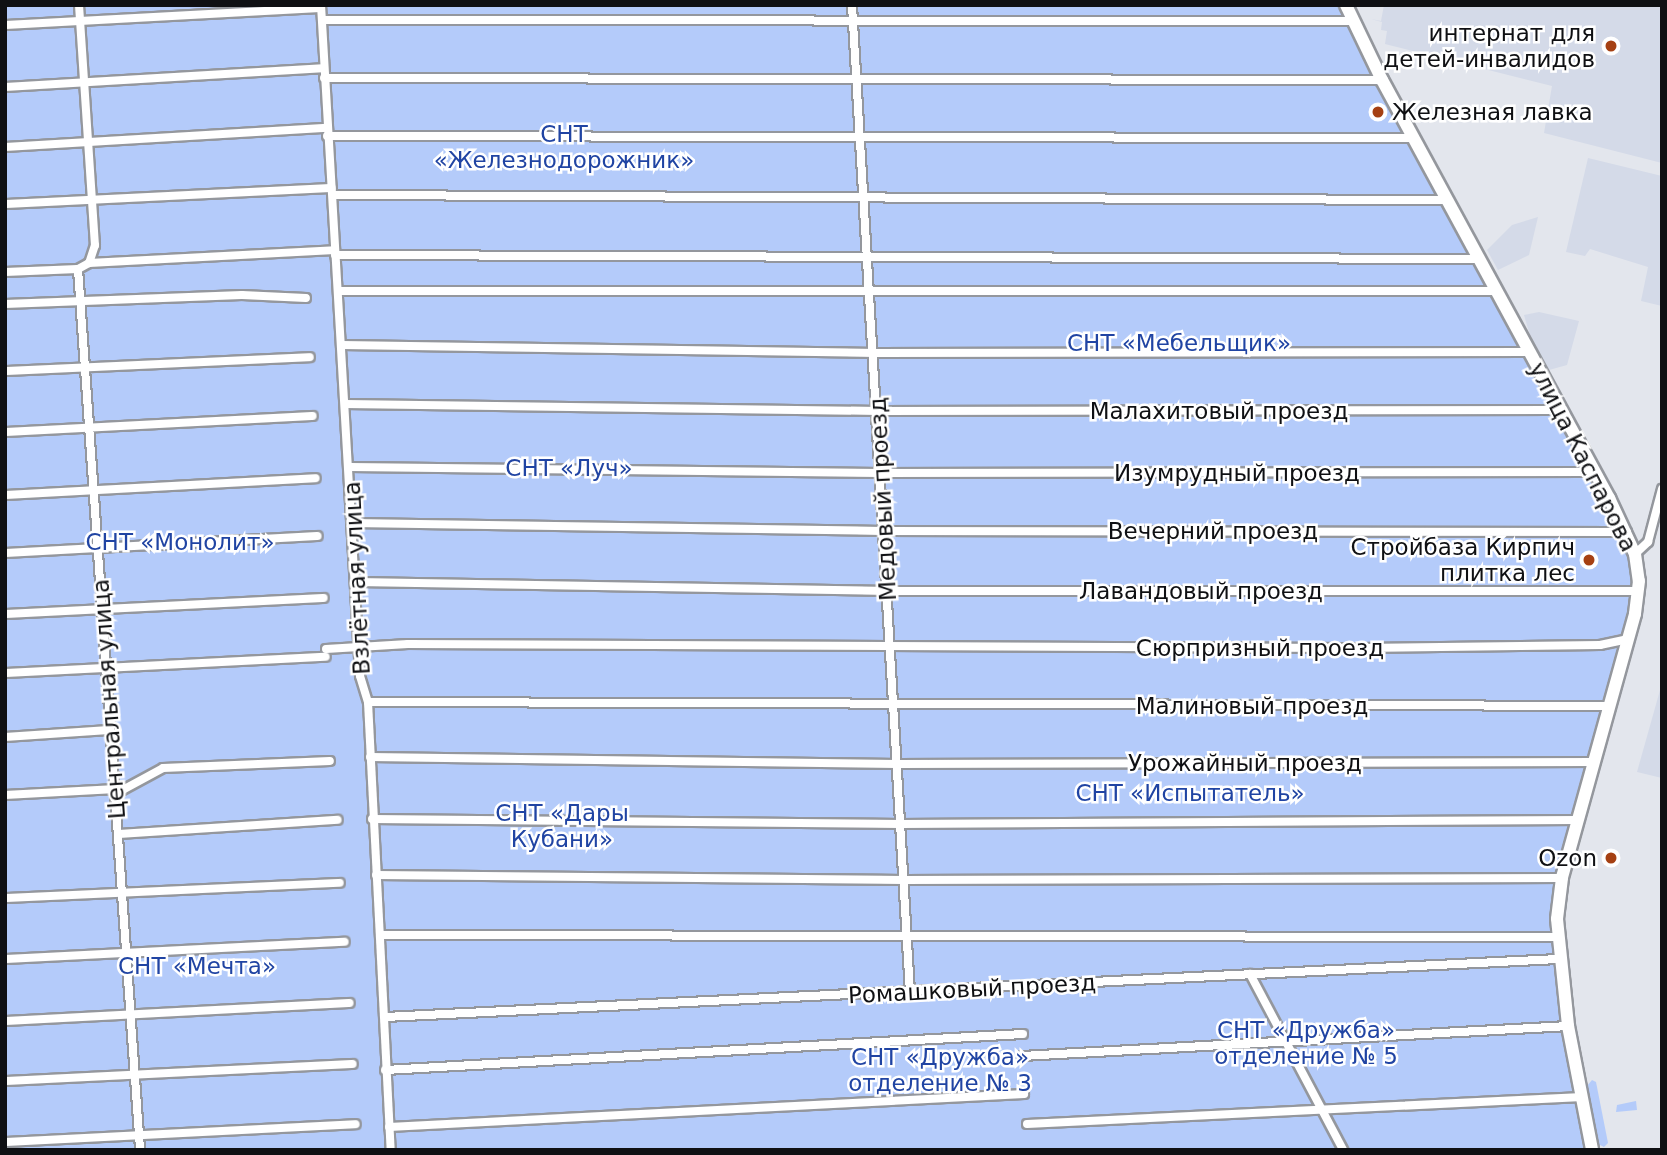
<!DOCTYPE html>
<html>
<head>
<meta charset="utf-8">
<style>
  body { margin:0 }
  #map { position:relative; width:1667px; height:1155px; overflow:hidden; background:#e3e6ed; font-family:"DejaVu Sans",sans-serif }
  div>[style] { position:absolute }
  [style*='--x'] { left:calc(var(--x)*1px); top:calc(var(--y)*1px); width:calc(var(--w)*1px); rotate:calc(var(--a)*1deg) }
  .built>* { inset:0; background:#d4dae8 }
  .green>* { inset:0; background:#b4cbfa }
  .roads { filter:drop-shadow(2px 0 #94979d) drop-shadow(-2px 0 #94979d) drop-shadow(0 2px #94979d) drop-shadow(0 -2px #94979d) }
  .minor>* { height:8px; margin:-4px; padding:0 4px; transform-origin:4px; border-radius:4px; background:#fff }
  .primary>* { height:12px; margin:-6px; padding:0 6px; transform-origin:6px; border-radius:6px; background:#fff }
  .dots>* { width:19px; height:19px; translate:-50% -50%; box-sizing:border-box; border:4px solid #fff; border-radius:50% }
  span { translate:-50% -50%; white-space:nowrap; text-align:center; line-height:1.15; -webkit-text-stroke:5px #fff; paint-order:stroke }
  .poi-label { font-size:23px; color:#0f1013 }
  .right { translate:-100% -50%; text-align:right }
  .left { translate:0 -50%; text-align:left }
  .park-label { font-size:23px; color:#2044a3 }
  .street-label { font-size:23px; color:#0f1013 }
  .frame { position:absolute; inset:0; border:7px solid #0f1013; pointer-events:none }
</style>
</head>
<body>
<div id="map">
  <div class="built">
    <i style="clip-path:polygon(1384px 5px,1662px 5px,1662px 163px,1544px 133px,1552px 86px,1385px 44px,1387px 31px,1381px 30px,1382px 22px,1371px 19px,1381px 21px)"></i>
    <i style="clip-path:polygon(1588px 158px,1662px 176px,1662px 306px,1641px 301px,1648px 267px,1590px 249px,1585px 256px,1566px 252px)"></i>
    <i style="clip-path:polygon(1538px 217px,1529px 255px,1498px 270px,1487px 250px,1512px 225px)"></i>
    <i style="clip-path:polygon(1539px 312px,1579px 321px,1567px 365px,1549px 370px,1531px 339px,1524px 315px)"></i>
    <i style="clip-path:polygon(1662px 683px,1662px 778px,1637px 772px)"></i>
  </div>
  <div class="green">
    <i style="clip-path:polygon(5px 5px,1346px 5px,1609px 498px,1639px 581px,1557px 919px,1592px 1150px,5px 1150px)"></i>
    <i style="clip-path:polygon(1592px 1080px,1596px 1082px,1608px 1143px,1604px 1147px,1598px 1144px,1587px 1086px)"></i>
    <i style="clip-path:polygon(1636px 1101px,1637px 1110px,1616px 1112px,1617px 1105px)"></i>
  </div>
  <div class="roads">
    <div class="minor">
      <i style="--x:79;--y:5;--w:241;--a:86.2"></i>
      <i style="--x:95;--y:245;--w:19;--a:108"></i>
      <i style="--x:89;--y:263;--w:13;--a:151"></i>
      <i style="--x:78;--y:269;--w:883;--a:85.97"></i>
      <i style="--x:321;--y:5;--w:672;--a:86.67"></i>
      <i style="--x:360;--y:676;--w:27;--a:73"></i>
      <i style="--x:368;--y:702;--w:449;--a:87.1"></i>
      <i style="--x:852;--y:5;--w:990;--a:86.64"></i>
      <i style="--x:322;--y:20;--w:1031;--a:0.06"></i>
      <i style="--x:5;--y:25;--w:316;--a:-3.1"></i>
      <i style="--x:324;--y:78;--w:1058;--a:0.11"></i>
      <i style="--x:5;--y:87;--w:318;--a:-3.4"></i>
      <i style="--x:327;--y:136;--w:1087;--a:0.11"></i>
      <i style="--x:5;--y:147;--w:323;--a:-3.4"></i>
      <i style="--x:333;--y:195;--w:1113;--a:0.26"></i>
      <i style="--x:5;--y:204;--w:327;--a:-2.8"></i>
      <i style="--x:335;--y:255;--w:1144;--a:0.2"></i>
      <i style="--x:89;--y:263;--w:246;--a:-3"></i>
      <i style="--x:5;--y:272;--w:73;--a:-2.4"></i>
      <i style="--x:340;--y:291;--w:1155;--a:0"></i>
      <i style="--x:5;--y:304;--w:237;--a:-2.2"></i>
      <i style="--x:242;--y:295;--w:64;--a:2.7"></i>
      <i style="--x:342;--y:345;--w:534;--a:0.86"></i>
      <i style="--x:876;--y:353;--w:652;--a:-0.09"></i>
      <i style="--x:5;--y:371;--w:305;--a:-2.6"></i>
      <i style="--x:345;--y:404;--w:533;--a:0.75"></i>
      <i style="--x:878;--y:411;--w:683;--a:-0.08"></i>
      <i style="--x:5;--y:432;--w:308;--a:-3"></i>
      <i style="--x:350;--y:467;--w:530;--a:0.65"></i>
      <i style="--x:880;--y:473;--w:715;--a:-0.08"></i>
      <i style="--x:5;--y:495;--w:311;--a:-3.1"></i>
      <i style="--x:352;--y:523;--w:530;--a:0.86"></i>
      <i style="--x:882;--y:531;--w:745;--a:0.08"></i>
      <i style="--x:5;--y:553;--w:313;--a:-3.1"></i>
      <i style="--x:1635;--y:554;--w:18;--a:-43"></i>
      <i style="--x:1648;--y:542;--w:55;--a:-75.2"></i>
      <i style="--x:357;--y:582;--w:531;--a:0.97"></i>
      <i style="--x:888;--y:591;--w:751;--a:0"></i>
      <i style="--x:5;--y:614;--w:319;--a:-2.9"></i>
      <i style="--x:326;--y:649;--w:82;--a:-3.5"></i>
      <i style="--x:408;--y:644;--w:954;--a:0.24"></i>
      <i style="--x:1362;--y:648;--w:238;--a:-0.7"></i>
      <i style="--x:1600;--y:645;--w:29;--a:-12"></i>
      <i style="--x:5;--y:673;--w:321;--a:-2.9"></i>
      <i style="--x:368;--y:702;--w:1241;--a:0.18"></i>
      <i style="--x:5;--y:737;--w:104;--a:-3.9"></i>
      <i style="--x:370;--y:757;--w:527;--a:0.76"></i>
      <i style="--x:897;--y:764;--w:697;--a:-0.16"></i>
      <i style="--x:117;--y:793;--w:52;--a:-28.5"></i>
      <i style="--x:163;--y:768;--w:167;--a:-2.4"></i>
      <i style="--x:5;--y:795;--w:111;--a:-3.1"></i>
      <i style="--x:372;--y:819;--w:529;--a:0.54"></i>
      <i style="--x:901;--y:824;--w:677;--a:-0.34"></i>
      <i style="--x:119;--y:834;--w:219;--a:-3.7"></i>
      <i style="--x:376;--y:875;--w:527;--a:0.54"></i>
      <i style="--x:903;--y:880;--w:659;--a:-0.17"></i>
      <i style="--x:5;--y:898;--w:335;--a:-2.6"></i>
      <i style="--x:380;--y:935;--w:1177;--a:0.1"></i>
      <i style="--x:5;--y:959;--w:340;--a:-2.9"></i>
      <i style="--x:1250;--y:974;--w:199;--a:62.1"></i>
      <i style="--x:385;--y:1017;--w:1175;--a:-2.83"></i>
      <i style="--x:5;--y:1021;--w:345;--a:-3"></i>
      <i style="--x:1022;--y:1056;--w:547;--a:-3.14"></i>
      <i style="--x:385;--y:1070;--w:639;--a:-3.23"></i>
      <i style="--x:5;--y:1081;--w:348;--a:-2.8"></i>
      <i style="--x:1027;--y:1124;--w:556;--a:-2.79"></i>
      <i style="--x:389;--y:1127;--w:636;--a:-2.97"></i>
      <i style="--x:5;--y:1142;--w:351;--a:-2.9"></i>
    </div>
    <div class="primary">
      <i style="--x:1346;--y:5;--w:83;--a:64.4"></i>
      <i style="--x:1382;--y:80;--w:476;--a:61.5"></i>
      <i style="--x:1609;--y:498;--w:62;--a:65.1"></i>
      <i style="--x:1635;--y:554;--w:27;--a:82"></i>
      <i style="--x:1639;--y:581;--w:33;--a:97"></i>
      <i style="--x:1635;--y:614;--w:274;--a:105.5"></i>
      <i style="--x:1562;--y:878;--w:41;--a:97"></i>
      <i style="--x:1557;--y:919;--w:108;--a:84.1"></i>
      <i style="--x:1568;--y:1026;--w:126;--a:79"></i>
    </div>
  </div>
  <div class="dots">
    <i style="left:1611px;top:46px;background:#a54013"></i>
    <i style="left:1378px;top:112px;background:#a54013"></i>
    <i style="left:1589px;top:560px;background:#a54013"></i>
    <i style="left:1611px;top:858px;background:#a54013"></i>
  </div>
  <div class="poi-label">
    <span class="right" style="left:1595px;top:46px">интернат для<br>детей-инвалидов</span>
    <span class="left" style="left:1392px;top:112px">Железная лавка</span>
    <span class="right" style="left:1575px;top:560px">Стройбаза Кирпич<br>плитка лес</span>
    <span class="right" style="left:1597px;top:858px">Ozon</span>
  </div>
  <div class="park-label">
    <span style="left:564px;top:147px">СНТ<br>«Железнодорожник»</span>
    <span style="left:1179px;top:343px">СНТ «Мебельщик»</span>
    <span style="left:569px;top:468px">СНТ «Луч»</span>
    <span style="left:180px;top:542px">СНТ «Монолит»</span>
    <span style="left:1190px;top:793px">СНТ «Испытатель»</span>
    <span style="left:562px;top:826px">СНТ «Дары<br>Кубани»</span>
    <span style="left:197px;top:966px">СНТ «Мечта»</span>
    <span style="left:1306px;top:1043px">СНТ «Дружба»<br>отделение № 5</span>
    <span style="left:940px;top:1070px">СНТ «Дружба»<br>отделение № 3</span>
  </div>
  <div class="street-label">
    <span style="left:1219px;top:411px">Малахитовый проезд</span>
    <span style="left:1583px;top:457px;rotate:63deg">улица Каспарова</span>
    <span style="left:1237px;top:473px">Изумрудный проезд</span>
    <span style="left:883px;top:499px;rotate:-93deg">Медовый проезд</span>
    <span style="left:1213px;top:531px">Вечерний проезд</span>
    <span style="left:357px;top:578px;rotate:-93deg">Взлётная улица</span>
    <span style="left:1201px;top:591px">Лавандовый проезд</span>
    <span style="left:1260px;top:648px">Сюрпризный проезд</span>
    <span style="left:109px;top:699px;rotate:-94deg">Центральная улица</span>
    <span style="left:1252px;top:706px">Малиновый проезд</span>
    <span style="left:1245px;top:763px">Урожайный проезд</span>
    <span style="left:972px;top:989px;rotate:-3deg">Ромашковый проезд</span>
  </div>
  <div class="frame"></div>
</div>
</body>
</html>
